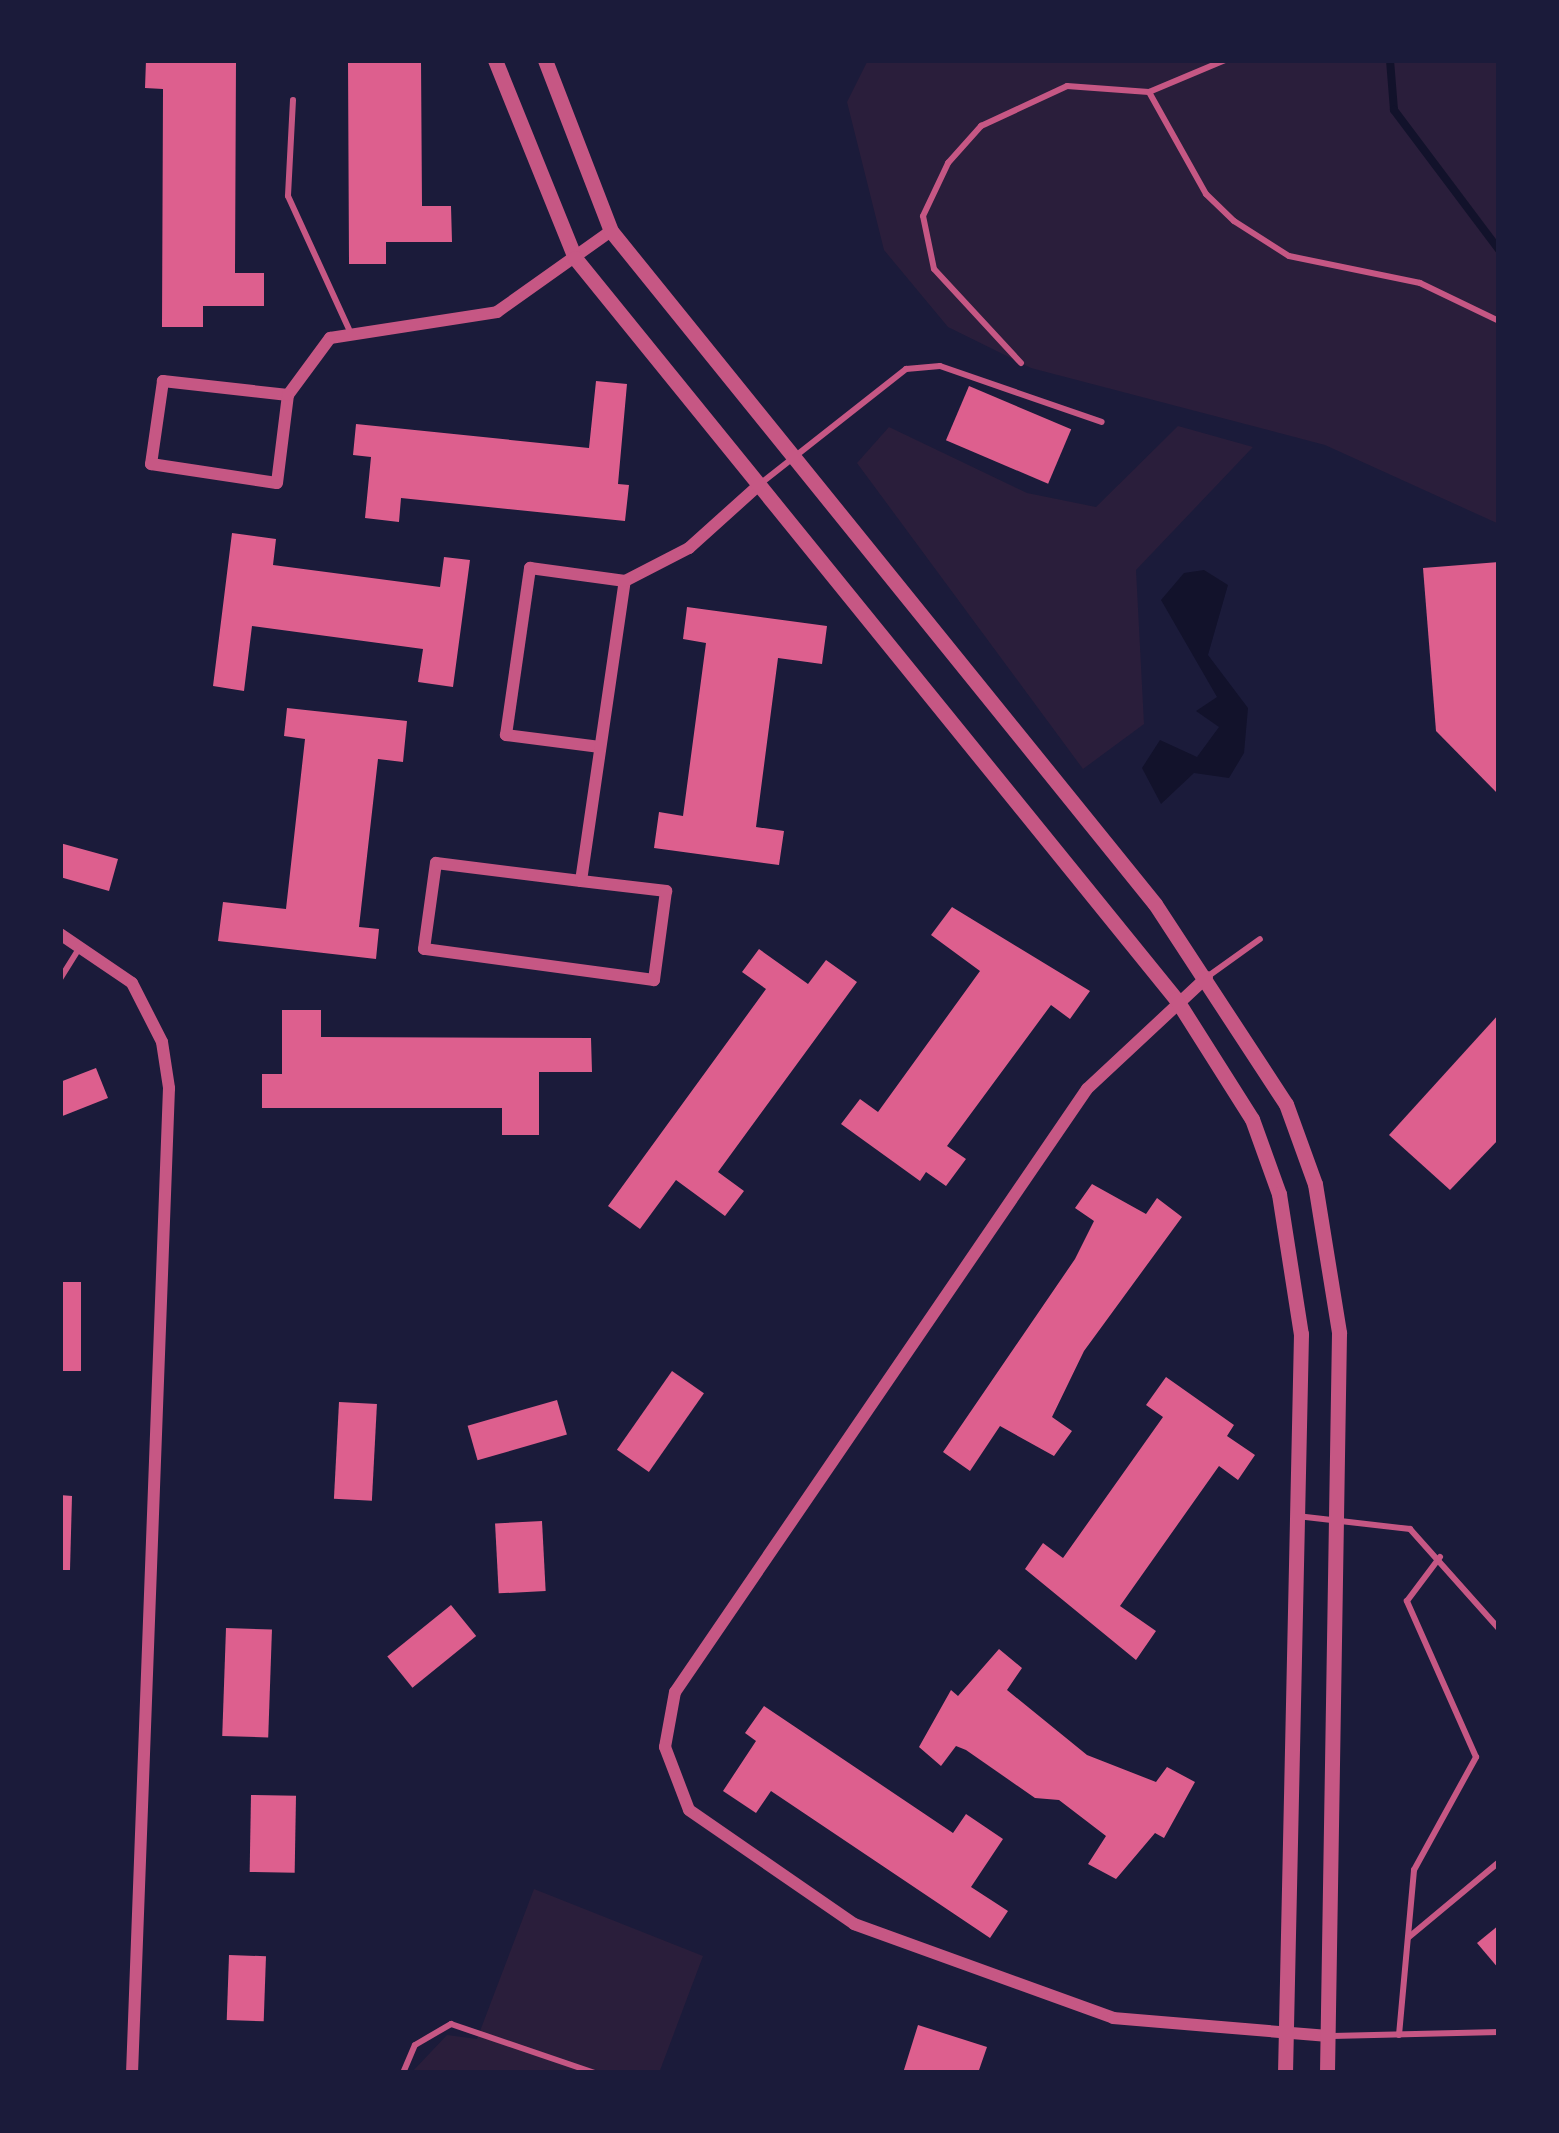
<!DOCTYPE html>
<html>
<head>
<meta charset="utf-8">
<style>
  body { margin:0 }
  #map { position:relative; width:1559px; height:2133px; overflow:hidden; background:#1b1b3a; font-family:Raleway,sans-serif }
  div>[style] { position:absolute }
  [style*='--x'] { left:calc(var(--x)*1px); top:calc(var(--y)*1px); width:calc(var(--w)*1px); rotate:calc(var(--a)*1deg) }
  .green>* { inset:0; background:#2a1e3b }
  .water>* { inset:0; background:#12122b }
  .stream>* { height:8px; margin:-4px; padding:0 4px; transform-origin:4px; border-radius:4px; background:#12122b }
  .building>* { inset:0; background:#dd5f8e; transform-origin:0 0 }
  .service>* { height:6px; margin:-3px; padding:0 3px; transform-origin:3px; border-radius:3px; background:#c65784 }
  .minor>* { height:12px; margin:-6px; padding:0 6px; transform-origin:6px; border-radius:6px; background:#c65784 }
  .tertiary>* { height:15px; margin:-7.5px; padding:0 7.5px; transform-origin:7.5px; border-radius:7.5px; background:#c65784 }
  span { translate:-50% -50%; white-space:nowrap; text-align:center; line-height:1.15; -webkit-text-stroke:9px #1b1b3a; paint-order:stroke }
  .frame { position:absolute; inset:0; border:63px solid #1b1b3a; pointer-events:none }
</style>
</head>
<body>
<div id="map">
  <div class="green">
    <i style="clip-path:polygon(868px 60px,1499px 60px,1499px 524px,1325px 445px,1031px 368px,948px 327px,884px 250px,847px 102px)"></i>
    <i style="clip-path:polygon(1178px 426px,1253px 447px,1136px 570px,1144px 724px,1083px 769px,857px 463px,889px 427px,1027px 493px,1096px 507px)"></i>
    <i style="clip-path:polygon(534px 1889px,703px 1956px,659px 2073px,411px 2073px,447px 2035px,477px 2039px)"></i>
  </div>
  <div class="water">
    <i style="clip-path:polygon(1204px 570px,1228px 585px,1208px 655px,1248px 708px,1244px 753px,1229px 778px,1194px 773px,1161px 804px,1142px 768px,1160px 740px,1197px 757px,1219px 727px,1196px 711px,1217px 697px,1161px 600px,1184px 573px)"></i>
  </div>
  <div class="stream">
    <i style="--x:1390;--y:60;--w:50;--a:85.4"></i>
    <i style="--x:1394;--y:110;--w:175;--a:53.1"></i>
  </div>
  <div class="building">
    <i style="clip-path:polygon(146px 60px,236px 60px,235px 273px,264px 273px,264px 306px,203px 306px,203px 327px,162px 327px,163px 89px,145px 88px)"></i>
    <i style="clip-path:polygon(348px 60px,421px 60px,422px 206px,451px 206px,452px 242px,386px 242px,386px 264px,349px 264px)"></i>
    <i style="clip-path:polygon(596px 381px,627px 384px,618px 484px,629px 485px,625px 521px,401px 498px,399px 522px,365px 518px,371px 457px,353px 455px,356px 424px,589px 448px)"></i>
    <i style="left:969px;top:386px;width:111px;height:59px;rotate:23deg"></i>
    <i style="clip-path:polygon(232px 533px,276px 539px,273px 565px,440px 587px,444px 557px,470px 560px,453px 687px,418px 682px,423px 649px,252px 626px,244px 691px,213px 686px)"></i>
    <i style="clip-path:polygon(1499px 562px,1499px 795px,1436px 731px,1423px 568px)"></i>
    <i style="clip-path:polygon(687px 607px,827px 626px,822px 664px,778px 658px,756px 827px,784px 831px,779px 865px,654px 848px,659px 812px,683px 816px,706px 643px,683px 639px)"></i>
    <i style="clip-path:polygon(287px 708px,407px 721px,403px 762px,378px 759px,359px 927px,379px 929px,376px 959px,218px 941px,223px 902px,286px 909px,305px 739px,284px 736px)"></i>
    <i style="clip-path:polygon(60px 843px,118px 859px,109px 891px,60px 877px)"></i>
    <i style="clip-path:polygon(952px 907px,1090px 991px,1070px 1019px,1051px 1005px,947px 1146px,966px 1159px,946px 1186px,926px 1172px,920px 1181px,841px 1124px,860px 1099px,878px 1112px,980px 971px,931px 935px)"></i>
    <i style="clip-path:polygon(759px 949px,808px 984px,826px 960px,857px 982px,718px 1172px,744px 1191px,725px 1216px,676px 1180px,640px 1229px,608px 1206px,766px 989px,742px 972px)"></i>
    <i style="clip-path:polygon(282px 1010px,321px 1010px,321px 1037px,591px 1038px,592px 1072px,539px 1072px,539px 1135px,502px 1135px,502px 1108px,262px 1108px,262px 1074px,282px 1074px)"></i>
    <i style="clip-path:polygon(1499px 1014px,1499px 1139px,1450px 1190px,1389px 1135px)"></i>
    <i style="clip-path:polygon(96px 1068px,108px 1098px,60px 1117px,60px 1082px)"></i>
    <i style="clip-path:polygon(1092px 1184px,1146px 1214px,1157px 1198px,1182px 1217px,1084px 1351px,1052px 1417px,1072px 1431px,1054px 1456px,1000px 1426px,970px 1471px,943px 1452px,1075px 1259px,1094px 1221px,1075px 1208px)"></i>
    <i style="left:60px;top:1282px;width:21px;height:89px"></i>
    <i style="left:672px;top:1371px;width:39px;height:96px;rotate:35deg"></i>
    <i style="clip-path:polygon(1166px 1377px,1234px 1425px,1227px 1436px,1255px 1455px,1238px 1480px,1219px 1466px,1120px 1606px,1156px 1631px,1136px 1660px,1025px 1569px,1043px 1543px,1063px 1558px,1163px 1417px,1146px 1405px)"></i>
    <i style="left:557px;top:1400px;width:36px;height:93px;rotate:74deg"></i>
    <i style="left:339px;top:1402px;width:38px;height:97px;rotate:3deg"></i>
    <i style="clip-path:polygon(60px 1495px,72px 1496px,70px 1570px,60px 1570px)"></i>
    <i style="left:542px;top:1521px;width:70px;height:47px;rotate:87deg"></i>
    <i style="left:451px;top:1605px;width:40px;height:82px;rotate:51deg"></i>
    <i style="left:226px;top:1628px;width:46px;height:108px;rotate:2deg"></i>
    <i style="clip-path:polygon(999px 1649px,1022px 1668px,1007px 1690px,1087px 1755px,1156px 1782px,1167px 1767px,1195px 1782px,1164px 1838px,1155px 1833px,1116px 1879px,1088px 1864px,1106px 1836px,1059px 1800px,1035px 1798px,966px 1750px,956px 1746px,941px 1766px,919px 1747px,951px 1690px,958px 1696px)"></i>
    <i style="clip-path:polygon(764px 1706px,953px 1833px,966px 1814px,1003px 1839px,971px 1887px,1008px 1911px,990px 1938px,771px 1791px,756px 1813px,723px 1791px,756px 1741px,745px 1733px)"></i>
    <i style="left:251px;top:1795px;width:45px;height:77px;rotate:1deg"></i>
    <i style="clip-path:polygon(1499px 1925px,1499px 1969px,1477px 1943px)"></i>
    <i style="left:229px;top:1955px;width:37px;height:65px;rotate:2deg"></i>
    <i style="clip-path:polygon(918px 2025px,987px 2047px,978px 2073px,903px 2073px)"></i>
  </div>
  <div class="service">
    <i style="--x:1149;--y:92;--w:117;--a:60.8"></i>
    <i style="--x:1206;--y:194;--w:39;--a:44"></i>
    <i style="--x:1234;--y:221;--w:65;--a:32.5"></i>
    <i style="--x:1289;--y:256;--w:134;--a:11.6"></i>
    <i style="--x:1420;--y:283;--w:88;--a:25.7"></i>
    <i style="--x:293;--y:100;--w:96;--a:93"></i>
    <i style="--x:288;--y:196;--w:146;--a:65.4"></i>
    <i style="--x:1021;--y:363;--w:128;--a:-132.8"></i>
    <i style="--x:934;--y:269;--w:54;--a:-101.7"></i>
    <i style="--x:923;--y:216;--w:59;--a:-64.7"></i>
    <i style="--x:948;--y:163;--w:50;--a:-48.3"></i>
    <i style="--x:981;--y:126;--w:95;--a:-24.9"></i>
    <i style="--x:1067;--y:86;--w:82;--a:4.2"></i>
    <i style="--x:1149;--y:92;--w:82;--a:-22.8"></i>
    <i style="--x:760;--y:484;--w:186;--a:-38.2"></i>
    <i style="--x:906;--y:369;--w:34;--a:-5"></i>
    <i style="--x:940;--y:366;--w:171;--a:19.1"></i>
    <i style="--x:1207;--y:977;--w:65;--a:-35.6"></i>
    <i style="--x:60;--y:979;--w:38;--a:-58"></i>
    <i style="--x:1297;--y:1516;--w:114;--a:6.6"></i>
    <i style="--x:1410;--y:1529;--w:134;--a:48.3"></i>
    <i style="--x:1409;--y:1937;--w:117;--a:-39.8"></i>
    <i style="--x:1399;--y:2035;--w:166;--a:-84.8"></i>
    <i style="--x:1414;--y:1870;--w:129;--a:-61.2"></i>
    <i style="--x:1476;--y:1757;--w:171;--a:-113.9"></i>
    <i style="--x:1407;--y:1601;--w:55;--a:-53.1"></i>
    <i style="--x:1332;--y:2036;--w:167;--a:-1.4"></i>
    <i style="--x:403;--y:2073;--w:30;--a:-67"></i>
    <i style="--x:415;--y:2045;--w:42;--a:-30.3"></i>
    <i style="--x:451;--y:2024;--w:152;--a:18.8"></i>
  </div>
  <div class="minor">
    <i style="--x:288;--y:395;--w:126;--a:-173.6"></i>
    <i style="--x:163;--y:381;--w:84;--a:98.2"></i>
    <i style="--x:151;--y:464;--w:127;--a:8.6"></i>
    <i style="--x:277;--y:483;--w:89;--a:-82.9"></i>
    <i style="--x:288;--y:395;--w:71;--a:-53.6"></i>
    <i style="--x:330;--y:338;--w:169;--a:-8.8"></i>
    <i style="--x:497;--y:312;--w:140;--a:-35.4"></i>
    <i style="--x:600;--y:747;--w:95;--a:-172.7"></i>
    <i style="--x:506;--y:735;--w:169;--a:-81.8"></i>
    <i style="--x:530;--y:568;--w:96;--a:7.8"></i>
    <i style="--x:581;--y:881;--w:86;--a:6.7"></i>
    <i style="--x:666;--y:891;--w:90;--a:97.7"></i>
    <i style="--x:654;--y:980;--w:232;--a:-172.3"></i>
    <i style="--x:424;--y:949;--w:87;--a:-82.1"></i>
    <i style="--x:436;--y:863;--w:146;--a:7.1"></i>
    <i style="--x:581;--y:881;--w:303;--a:-81.7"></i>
    <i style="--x:625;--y:581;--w:72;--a:-27.3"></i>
    <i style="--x:689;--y:548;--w:94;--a:-42"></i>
    <i style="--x:60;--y:934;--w:87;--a:34.2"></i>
    <i style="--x:132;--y:983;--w:66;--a:63"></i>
    <i style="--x:162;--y:1042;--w:47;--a:81.3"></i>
    <i style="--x:169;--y:1088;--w:986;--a:92.15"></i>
    <i style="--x:1207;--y:977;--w:164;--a:137"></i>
    <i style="--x:1087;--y:1089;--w:730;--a:124.34"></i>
    <i style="--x:675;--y:1692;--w:56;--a:100.3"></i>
    <i style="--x:665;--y:1747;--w:67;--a:69.1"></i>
    <i style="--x:689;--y:1810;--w:201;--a:34.6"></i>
    <i style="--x:854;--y:1924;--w:276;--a:19.9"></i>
    <i style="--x:1113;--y:2018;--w:216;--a:4.8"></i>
  </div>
  <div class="tertiary">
    <i style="--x:495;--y:60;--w:214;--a:68"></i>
    <i style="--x:575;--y:258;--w:954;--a:50.96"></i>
    <i style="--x:1176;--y:999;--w:142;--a:57.7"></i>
    <i style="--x:1252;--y:1119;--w:80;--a:70.2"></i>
    <i style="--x:1279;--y:1194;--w:142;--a:81.1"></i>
    <i style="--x:1301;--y:1334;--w:739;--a:91.24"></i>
    <i style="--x:545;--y:60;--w:183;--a:68.9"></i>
    <i style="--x:611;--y:231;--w:865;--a:51.05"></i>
    <i style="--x:1155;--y:904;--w:239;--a:56.8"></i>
    <i style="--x:1286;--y:1104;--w:85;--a:70.1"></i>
    <i style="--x:1315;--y:1184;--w:151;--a:80.8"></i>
    <i style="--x:1339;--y:1333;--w:740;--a:90.93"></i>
  </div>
  <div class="frame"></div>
</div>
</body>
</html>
